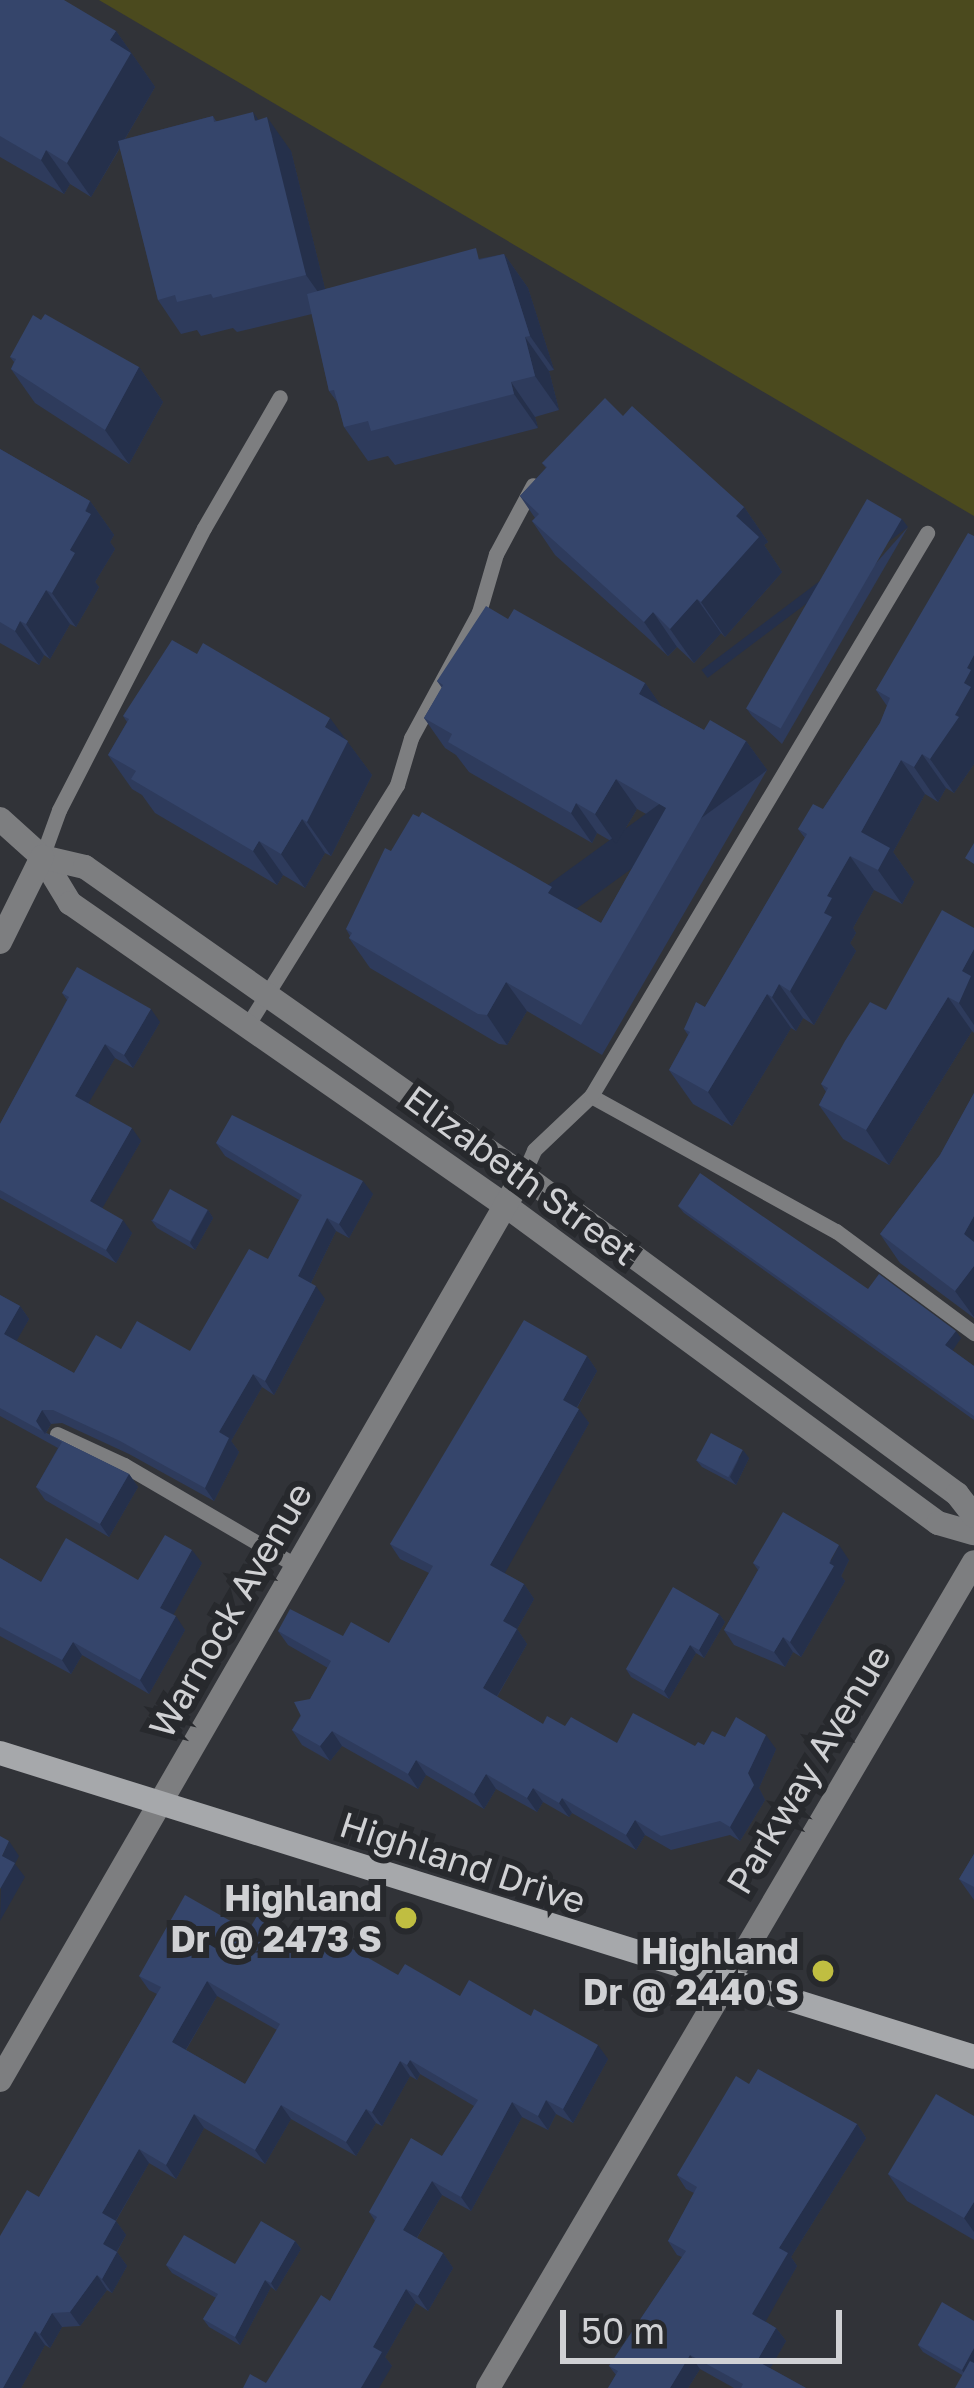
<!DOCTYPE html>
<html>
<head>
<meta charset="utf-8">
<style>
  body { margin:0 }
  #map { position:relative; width:974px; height:2388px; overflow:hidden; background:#313338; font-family:"Golos Text",sans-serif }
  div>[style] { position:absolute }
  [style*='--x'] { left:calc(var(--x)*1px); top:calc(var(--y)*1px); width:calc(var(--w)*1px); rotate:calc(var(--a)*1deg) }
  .green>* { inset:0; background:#4b4a1e }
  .lane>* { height:15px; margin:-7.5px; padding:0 7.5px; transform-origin:7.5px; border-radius:7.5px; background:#7d7e80 }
  .street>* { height:24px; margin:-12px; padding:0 12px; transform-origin:12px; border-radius:12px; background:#7d7e80 }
  .secondary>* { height:24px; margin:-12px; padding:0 12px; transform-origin:12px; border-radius:12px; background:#a6a8ab }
  .wall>* { inset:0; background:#2e3b5c }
  .shaded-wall>* { inset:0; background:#25304b; transform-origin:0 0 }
  .building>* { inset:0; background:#35456b; transform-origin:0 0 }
  .dots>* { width:33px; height:33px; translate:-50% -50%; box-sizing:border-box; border:6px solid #27292d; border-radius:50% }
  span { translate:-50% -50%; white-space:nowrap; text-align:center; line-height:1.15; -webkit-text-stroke:12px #27292d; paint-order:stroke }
  .street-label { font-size:36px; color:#d0d1d4 }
  .poi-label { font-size:36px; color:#d0d1d4; font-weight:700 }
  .right { translate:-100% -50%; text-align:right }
  .scale { position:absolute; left:560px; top:2310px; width:282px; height:54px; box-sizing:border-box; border:6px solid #d0d1d4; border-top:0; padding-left:15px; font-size:36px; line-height:42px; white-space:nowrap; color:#d0d1d4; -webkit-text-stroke:9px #27292d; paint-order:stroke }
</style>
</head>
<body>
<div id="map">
  <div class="green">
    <i style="clip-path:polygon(99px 0,974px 0,974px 516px)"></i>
  </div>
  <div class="lane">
    <i style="--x:42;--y:857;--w:50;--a:-70.1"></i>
    <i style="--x:59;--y:810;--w:317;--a:-62.8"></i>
    <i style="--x:204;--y:528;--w:151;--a:-59.9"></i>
    <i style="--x:247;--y:1026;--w:284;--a:-58.1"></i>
    <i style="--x:397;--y:785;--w:49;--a:-73.4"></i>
    <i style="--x:411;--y:738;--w:143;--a:-61.6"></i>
    <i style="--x:479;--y:612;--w:60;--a:-73.7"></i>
    <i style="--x:496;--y:554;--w:78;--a:-61.8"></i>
    <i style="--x:591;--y:1096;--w:280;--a:28.9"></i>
    <i style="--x:836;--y:1231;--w:172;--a:36.5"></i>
    <i style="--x:523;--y:1175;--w:27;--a:-66"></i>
    <i style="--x:534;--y:1150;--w:79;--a:-43.5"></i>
    <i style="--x:591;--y:1096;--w:656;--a:-59.17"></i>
    <i style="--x:57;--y:1434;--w:74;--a:24.8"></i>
    <i style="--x:124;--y:1465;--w:200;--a:30.3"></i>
  </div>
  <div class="street">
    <i style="--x:0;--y:819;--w:57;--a:42.1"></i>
    <i style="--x:42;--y:857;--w:54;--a:58.7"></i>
    <i style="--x:70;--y:903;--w:531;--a:34.8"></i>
    <i style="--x:506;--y:1206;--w:536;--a:36.27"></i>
    <i style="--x:938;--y:1523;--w:37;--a:16"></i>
    <i style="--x:42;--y:857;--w:44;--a:13.1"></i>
    <i style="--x:85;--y:867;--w:535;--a:35.11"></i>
    <i style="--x:523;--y:1175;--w:539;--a:36.32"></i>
    <i style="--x:957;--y:1494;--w:28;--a:52"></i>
    <i style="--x:0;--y:942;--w:95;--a:-63.7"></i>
    <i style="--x:0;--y:2080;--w:1045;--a:-59.98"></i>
    <i style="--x:488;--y:2388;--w:958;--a:-59.53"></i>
  </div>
  <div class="secondary">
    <i style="--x:0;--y:1753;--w:1020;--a:17.33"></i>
  </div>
  <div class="wall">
    <i style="clip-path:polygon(0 0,116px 31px,155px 87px,125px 139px,213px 116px,216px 121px,258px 120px,291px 151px,325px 289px,504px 254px,528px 288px,554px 370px,549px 371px,559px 410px,535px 417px,538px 428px,395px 465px,388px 456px,368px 461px,344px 427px,338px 403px,329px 391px,312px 314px,237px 332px,233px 328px,201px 336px,197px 330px,181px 334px,158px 300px,120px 148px,91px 197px,70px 184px,64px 194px,0 157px)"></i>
    <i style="clip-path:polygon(10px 357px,139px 367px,163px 402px,129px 464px,35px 403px,11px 369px,14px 362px)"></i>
    <i style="clip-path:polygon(623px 416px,744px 507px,768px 542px,764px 545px,782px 572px,725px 637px,721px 633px,694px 663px,677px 647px,668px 656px,555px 555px,532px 521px,535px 518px,520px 496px,546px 468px,542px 463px)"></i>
    <i style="clip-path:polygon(0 449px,90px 501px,114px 535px,110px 542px,115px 549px,95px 582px,99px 587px,76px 627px,70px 624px,50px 659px,44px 655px,39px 665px,0 643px)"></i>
    <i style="clip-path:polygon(908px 527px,782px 744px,752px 716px,747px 709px)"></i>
    <i style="clip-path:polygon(974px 536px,974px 764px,954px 793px,946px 788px,938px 802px,925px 794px,893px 852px,914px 882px,902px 904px,874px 890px,853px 928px,856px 933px,850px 943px,856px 951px,814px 1025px,803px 1018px,796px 1031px,791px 1028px,732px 1126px,693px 1104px,669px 1070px,688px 1035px,684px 1029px,705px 1007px,805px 838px,798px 829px,823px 809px,880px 723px,887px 706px,876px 690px)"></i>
    <i style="clip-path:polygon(508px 619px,645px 683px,661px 706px,704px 730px,746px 741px,767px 770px,602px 1055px,527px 1011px,507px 1045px,499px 1044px,370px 968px,349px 938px,350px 936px,346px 929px,391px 851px,560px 899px,601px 923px,659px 821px,637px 809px,616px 844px,597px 833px,592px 843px,469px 772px,456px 755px,445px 748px,424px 718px,442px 688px,437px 681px)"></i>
    <i style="clip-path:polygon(123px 716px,346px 740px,372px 775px,331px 856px,325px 853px,305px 888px,283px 875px,277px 885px,155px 813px,142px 795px,132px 789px,108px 755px,127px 722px)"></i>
    <i style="clip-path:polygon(974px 928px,974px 1033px,972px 1031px,889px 1165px,843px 1139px,819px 1105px,826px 1092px,821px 1084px,886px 1010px)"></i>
    <i style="clip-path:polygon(62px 993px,160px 1022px,133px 1068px,115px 1058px,88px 1103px,141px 1141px,102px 1208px,132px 1233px,116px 1263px,0 1198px,0 1124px,67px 1000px)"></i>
    <i style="clip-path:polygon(974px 1093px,974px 1318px,900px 1263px,880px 1234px,940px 1155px)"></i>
    <i style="clip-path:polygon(216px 1143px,373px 1194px,349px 1238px,336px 1231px,311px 1283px,325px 1299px,274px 1395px,262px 1387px,231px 1441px,239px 1452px,214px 1501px,129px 1454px,62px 1423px,51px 1424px,46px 1433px,129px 1474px,138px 1487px,109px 1537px,45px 1500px,36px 1487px,58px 1448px,0 1416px,0 1295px,20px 1306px,29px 1319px,16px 1341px,74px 1373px,121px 1349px,190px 1351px,268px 1259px,299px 1200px,225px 1156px)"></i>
    <i style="clip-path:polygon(678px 1206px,868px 1289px,961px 1338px,952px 1350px,974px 1366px,974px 1420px,684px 1213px)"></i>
    <i style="clip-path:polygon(208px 1210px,213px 1218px,195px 1250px,157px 1228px,151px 1220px)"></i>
    <i style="clip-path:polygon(587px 1356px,597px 1371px,577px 1408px,589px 1423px,504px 1573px,524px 1584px,534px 1599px,517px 1629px,527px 1644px,497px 1697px,543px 1724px,565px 1726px,617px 1743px,695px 1746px,704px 1745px,725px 1737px,776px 1749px,759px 1788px,765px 1800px,740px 1841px,730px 1835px,671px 1850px,645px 1835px,636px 1850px,572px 1813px,569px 1817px,543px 1802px,537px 1812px,496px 1789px,484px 1809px,426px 1775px,418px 1789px,342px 1746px,330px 1761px,302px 1745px,292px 1730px,328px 1668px,288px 1645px,278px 1631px,343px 1636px,389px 1643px,429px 1573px,400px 1559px,390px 1544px)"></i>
    <i style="clip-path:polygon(749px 1458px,736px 1485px,702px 1467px,696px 1460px)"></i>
    <i style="clip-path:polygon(0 1558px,41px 1582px,138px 1580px,202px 1563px,173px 1615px,185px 1630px,149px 1694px,82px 1655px,71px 1674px,0 1636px)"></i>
    <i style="clip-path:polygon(849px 1560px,841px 1576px,845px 1581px,801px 1657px,793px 1652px,785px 1667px,734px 1645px,724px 1630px,758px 1570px,753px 1563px)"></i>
    <i style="clip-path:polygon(719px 1614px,725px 1622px,704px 1658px,696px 1653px,669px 1699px,631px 1677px,626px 1669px)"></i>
    <i style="clip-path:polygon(974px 1854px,974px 1900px,959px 1879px)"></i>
    <i style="clip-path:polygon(evenodd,248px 1931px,322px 1952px,346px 1953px,398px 1975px,460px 1996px,608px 2059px,573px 2123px,556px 2114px,548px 2130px,522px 2117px,471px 2211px,442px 2195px,417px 2238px,443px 2253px,453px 2268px,428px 2311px,416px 2303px,385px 2357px,392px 2366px,266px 2383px,330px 2301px,375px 2221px,369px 2212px,442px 2156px,474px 2106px,420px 2074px,417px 2080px,410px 2076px,382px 2126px,376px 2123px,356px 2156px,291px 2119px,265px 2164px,204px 2128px,176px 2179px,149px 2163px,116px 2221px,126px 2235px,117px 2252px,127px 2266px,112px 2293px,107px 2290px,80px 2326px,62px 2327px,50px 2348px,45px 2345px,21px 2388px,0 2388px,39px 2197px,157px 1994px,149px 1990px,139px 1976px,248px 1931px,217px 1996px,277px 2030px,245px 2084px,186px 2050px,217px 1996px)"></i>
    <i style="clip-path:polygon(749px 2084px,857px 2124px,866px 2138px,791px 2257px,797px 2266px,765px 2321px,776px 2328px,786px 2341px,770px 2368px,806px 2388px,734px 2388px,700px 2369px,688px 2388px,608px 2388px,616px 2375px,609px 2366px,682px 2257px,677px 2255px,668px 2241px,694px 2193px,686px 2189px,677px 2175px)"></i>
    <i style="clip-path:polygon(974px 2116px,974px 2240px,907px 2201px,888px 2174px)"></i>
    <i style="clip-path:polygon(295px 2241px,301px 2249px,276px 2291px,271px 2287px,240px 2345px,209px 2327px,203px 2319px,216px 2298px,172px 2273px,166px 2265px,235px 2264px)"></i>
    <i style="clip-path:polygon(974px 2321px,974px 2388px,962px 2375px,923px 2352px,918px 2345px)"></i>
  </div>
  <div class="shaded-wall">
    <i style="clip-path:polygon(116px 31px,155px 87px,91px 197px,67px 163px,110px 40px)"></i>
    <i style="clip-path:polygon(253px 112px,273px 140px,267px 117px,291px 151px,330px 309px,306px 275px)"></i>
    <i style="clip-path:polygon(46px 150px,70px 184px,64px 194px,41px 160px)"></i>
    <i style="clip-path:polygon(504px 254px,528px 288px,554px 370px,530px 336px)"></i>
    <i style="clip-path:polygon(525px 337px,549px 371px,559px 410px,535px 376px)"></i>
    <i style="clip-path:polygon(139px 367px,163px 402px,129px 464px,105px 430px)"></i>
    <i style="clip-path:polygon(511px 382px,535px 417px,538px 428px,514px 394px)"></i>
    <i style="clip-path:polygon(90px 501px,114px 535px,110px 542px,115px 549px,95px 582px,99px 587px,76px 627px,52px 593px)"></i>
    <i style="clip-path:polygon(744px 507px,768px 542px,764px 545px,782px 572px,725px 637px,701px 602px,736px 516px)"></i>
    <i style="left:902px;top:519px;width:10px;height:251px;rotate:53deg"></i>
    <i style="clip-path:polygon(46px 590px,70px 624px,50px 659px,26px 624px)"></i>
    <i style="clip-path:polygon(697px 599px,721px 633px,694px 663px,670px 629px)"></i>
    <i style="clip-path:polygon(653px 612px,677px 647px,668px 656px,644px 622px)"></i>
    <i style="clip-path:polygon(20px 621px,44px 655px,39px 665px,15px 631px)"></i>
    <i style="clip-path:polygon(974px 655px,974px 764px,954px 793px,930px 759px,955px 715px,967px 668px)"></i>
    <i style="clip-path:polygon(645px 683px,666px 713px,639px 694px)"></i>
    <i style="clip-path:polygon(330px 718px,372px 775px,331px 856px,307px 822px,325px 727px)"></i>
    <i style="left:746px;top:741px;width:36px;height:328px;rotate:54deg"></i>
    <i style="clip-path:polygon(922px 754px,946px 788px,938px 802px,914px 767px)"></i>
    <i style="clip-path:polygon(901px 760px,925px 794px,893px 852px,914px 882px,902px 904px,878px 870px,861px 832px)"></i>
    <i style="clip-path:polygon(616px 779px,637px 809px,616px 844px,595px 814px)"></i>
    <i style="clip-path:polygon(576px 803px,597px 833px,592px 843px,571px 813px)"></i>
    <i style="clip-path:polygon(302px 819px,325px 853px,305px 888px,281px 854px)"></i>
    <i style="clip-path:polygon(259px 841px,283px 875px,277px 885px,253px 851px)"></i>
    <i style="clip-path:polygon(850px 856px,874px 890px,853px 928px,856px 933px,850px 943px,856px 951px,814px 1025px,790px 991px,824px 913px,827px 896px)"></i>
    <i style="clip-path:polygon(974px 949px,974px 1025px,959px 1003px,962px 971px)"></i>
    <i style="clip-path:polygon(506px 982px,527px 1011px,507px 1045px,487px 1015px)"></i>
    <i style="clip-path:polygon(779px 984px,803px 1018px,796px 1031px,772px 997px)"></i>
    <i style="clip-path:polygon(767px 994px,791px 1028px,732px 1126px,708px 1092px)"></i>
    <i style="clip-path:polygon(948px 997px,972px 1031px,889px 1165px,866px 1130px)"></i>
    <i style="clip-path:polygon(151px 1009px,160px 1022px,133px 1068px,124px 1055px)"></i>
    <i style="clip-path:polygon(105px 1044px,115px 1058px,85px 1109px,75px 1096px)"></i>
    <i style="clip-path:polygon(132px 1128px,141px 1141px,99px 1214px,90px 1201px)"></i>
    <i style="clip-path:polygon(363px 1181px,373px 1194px,349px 1238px,339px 1224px)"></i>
    <i style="clip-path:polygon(208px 1210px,213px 1218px,195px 1250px,190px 1243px)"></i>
    <i style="clip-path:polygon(974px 1216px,974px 1249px,964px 1234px)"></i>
    <i style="clip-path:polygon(327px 1218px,336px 1231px,308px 1289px,298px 1276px)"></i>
    <i style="clip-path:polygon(123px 1220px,132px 1233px,116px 1263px,106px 1250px)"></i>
    <i style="clip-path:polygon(974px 1266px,974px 1317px,955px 1291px)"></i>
    <i style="clip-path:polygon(316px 1286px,325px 1299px,274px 1395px,265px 1381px)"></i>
    <i style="clip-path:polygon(20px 1306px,29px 1319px,13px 1347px,4px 1334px)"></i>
    <i style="clip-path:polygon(956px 1331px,961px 1338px,951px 1353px,945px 1345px)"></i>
    <i style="clip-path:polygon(587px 1356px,597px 1371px,573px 1414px,563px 1400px)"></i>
    <i style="clip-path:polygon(253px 1374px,262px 1387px,231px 1441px,239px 1452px,214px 1501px,205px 1488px,219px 1432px)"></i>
    <i style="clip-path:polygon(579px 1409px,589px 1423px,501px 1580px,490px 1565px)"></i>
    <i style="clip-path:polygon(42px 1410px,51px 1424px,45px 1434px,36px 1421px)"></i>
    <i style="clip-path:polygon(743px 1450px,749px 1458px,736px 1485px,730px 1477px)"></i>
    <i style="clip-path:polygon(129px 1474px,138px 1487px,109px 1537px,100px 1524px)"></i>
    <i style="clip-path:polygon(839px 1545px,849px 1560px,841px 1576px,845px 1581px,801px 1657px,790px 1642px)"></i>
    <i style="clip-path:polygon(192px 1550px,202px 1563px,170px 1621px,160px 1608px)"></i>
    <i style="clip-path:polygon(524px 1584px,534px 1599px,513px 1636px,503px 1621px)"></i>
    <i style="clip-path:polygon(719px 1614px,725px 1622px,704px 1658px,699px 1650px)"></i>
    <i style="clip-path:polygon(176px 1616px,185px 1630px,149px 1694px,140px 1680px)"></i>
    <i style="clip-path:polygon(517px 1629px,527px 1644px,493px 1703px,483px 1688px)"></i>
    <i style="clip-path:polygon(783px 1637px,793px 1652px,785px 1667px,774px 1652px)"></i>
    <i style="clip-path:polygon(73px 1642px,82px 1655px,71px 1674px,62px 1660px)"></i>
    <i style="clip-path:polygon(690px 1645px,696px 1653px,669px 1699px,664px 1691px)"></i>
    <i style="clip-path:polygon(332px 1731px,342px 1746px,330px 1761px,320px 1746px)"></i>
    <i style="clip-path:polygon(766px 1735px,776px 1749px,759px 1788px,765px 1800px,740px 1841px,730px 1827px,748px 1773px)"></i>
    <i style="clip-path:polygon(416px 1760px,426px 1775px,418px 1789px,408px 1774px)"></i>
    <i style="clip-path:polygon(486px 1774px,496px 1789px,484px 1809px,474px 1794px)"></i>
    <i style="clip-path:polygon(533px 1788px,543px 1802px,537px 1812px,527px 1798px)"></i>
    <i style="clip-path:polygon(562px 1798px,572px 1813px,569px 1817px,559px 1803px)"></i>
    <i style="clip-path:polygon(635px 1820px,645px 1835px,636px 1850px,626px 1835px)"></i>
    <i style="clip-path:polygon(9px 1841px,19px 1856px,15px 1864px,25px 1877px,0 1921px,2px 1856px)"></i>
    <i style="clip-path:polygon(207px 1981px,217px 1996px,182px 2056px,172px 2042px)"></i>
    <i style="clip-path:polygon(598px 2045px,608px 2059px,573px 2123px,563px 2109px)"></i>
    <i style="clip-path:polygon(410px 2060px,420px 2074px,417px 2080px,407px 2065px)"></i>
    <i style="clip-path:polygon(400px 2061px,410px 2076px,382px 2126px,372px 2112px)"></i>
    <i style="clip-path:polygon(546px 2100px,556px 2114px,548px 2130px,538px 2116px)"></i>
    <i style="clip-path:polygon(512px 2102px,522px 2117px,471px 2211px,461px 2197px)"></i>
    <i style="clip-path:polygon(281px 2105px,291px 2119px,265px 2164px,255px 2150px)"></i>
    <i style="clip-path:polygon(366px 2109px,376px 2123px,356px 2156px,346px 2142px)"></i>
    <i style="clip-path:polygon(194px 2114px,204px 2128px,176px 2179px,166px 2165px)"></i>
    <i style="clip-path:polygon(857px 2124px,866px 2138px,791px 2257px,797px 2266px,762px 2328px,752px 2314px,779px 2248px)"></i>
    <i style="clip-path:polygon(139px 2149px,149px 2163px,112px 2227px,102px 2213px)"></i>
    <i style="clip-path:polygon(432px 2181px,442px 2195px,413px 2244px,403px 2230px)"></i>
    <i style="clip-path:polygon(974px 2202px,974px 2232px,964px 2218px)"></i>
    <i style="clip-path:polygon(116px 2221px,126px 2235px,113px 2258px,103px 2244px)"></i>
    <i style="clip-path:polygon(295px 2241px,301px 2249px,276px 2291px,271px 2283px)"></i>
    <i style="clip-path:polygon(117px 2252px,127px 2266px,112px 2293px,102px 2279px)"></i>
    <i style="clip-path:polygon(443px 2253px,453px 2268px,428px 2311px,418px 2296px)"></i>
    <i style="clip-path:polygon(97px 2275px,107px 2290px,80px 2326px,70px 2312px)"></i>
    <i style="clip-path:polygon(265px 2280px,271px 2287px,240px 2345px,235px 2337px)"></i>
    <i style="clip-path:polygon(406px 2289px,416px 2303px,385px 2357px,392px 2366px,379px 2388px,361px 2388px,373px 2347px)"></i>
    <i style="clip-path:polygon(52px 2313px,62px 2327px,50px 2348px,40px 2334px)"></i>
    <i style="clip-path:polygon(776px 2328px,786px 2341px,767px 2374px,757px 2361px)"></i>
    <i style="clip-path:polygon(35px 2331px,45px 2345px,21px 2388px,3px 2388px)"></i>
    <i style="clip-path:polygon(974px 2348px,974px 2365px,967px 2377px,962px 2370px)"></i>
    <i style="clip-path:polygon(690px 2355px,700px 2369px,688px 2388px,670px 2388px)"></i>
  </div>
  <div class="building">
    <i style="clip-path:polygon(0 0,64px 0,116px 31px,110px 40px,131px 53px,67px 163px,46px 150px,41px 160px,0 136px)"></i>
    <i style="clip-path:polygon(253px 112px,255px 121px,267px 117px,306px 275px,213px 298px,211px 294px,177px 302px,175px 295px,158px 300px,118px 141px,213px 116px,214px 122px)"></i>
    <i style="clip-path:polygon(476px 248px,479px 260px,504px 254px,530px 336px,525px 337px,535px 376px,511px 382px,514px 394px,371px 431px,368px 421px,344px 427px,334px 390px,329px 391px,307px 294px)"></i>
    <i style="clip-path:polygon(45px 314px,139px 367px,105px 430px,11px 369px,16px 359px,10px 357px,33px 315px,41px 320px)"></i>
    <i style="clip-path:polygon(605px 398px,623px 416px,632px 406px,744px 507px,736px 516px,759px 537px,701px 602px,697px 599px,670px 629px,653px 612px,644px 622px,532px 521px,539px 514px,520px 496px,547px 467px,542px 463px)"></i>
    <i style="clip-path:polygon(0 449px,90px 501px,85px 511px,91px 514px,70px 550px,75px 553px,52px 593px,46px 590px,26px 624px,20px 621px,15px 631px,0 622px)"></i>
    <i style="left:867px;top:499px;width:40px;height:242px;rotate:30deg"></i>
    <i style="clip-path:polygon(968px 533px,974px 536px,974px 655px,967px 668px,971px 670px,964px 683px,971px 687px,955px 715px,959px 717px,930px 759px,922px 754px,914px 767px,901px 760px,861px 832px,890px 848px,878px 870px,850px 856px,827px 896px,832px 898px,824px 913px,832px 917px,790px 991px,779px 984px,772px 997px,767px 994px,708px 1092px,669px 1070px,690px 1032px,684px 1029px,696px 1002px,705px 1007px,807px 834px,798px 829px,813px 804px,823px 809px,880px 723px,890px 698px,876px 690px)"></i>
    <i style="clip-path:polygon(486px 606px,508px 619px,514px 609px,645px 683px,639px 694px,704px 730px,710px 720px,746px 741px,581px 1025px,506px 982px,487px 1015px,478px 1014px,349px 938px,352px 933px,346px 929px,385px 848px,391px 851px,413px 814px,419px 817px,422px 812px,552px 887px,548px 893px,601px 923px,666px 808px,616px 779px,595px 814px,576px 803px,571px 813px,448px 742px,452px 734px,424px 718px,443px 685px,437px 681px)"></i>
    <i style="clip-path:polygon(172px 640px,197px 654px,203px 643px,330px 718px,325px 727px,348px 741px,307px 822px,302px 819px,281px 854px,259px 841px,253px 851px,131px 779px,136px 771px,108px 755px,129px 719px,123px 716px)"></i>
    <i style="clip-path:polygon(974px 843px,974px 864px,965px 858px)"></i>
    <i style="clip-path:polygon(942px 910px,974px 928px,974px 949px,962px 971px,971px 976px,959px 1003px,948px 997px,866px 1130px,819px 1105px,828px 1088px,821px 1084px,845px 1041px,870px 1002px,886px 1010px)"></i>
    <i style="clip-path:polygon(77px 967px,151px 1009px,124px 1055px,105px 1044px,75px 1096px,132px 1128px,90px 1201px,123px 1220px,106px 1250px,0 1190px,0 1124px,69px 997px,62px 993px)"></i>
    <i style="clip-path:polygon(974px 1093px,974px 1216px,964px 1234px,974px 1242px,974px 1266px,955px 1291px,880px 1234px,940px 1155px)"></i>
    <i style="clip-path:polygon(232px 1115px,363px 1181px,339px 1224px,327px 1218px,298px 1276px,316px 1286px,265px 1381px,253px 1374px,219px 1432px,229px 1438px,205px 1488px,120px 1441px,53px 1410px,42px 1410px,36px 1421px,42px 1431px,129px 1474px,100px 1524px,36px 1487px,62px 1442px,0 1408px,0 1295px,20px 1306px,4px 1334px,74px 1373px,96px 1335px,121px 1349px,137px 1321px,190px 1351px,249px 1249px,268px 1259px,302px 1195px,216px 1143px)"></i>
    <i style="clip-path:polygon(700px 1173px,868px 1289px,879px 1274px,956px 1331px,945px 1345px,974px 1366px,974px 1416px,678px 1206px)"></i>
    <i style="left:170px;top:1189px;width:43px;height:36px;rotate:29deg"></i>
    <i style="clip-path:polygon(524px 1320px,587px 1356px,563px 1400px,579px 1409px,490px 1565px,524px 1584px,503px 1621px,517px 1629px,483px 1688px,543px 1724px,547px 1716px,565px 1726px,571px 1717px,617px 1743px,633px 1713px,695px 1746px,698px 1742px,704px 1745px,712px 1731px,725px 1737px,736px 1717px,766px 1735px,748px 1773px,754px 1785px,730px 1827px,720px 1821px,661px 1836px,635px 1820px,626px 1835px,562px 1798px,559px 1803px,533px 1788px,527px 1798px,486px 1774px,474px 1794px,416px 1760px,408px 1774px,332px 1731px,320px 1746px,292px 1730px,301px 1716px,294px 1702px,310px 1699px,331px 1661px,278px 1631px,290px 1609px,343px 1636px,351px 1622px,389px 1643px,433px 1566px,390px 1544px)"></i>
    <i style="left:711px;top:1433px;width:36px;height:31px;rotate:28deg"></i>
    <i style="clip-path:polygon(783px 1512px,839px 1545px,829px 1563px,834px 1566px,790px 1642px,783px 1637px,774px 1652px,724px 1630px,760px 1567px,753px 1563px)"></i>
    <i style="clip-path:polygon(165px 1535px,192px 1550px,160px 1608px,176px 1616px,140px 1680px,73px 1642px,62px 1660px,0 1627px,0 1558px,41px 1582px,66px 1538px,138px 1580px)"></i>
    <i style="clip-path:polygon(673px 1587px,719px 1614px,699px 1650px,690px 1645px,664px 1691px,626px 1669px)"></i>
    <i style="clip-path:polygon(0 1836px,9px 1841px,2px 1856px,15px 1863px,0 1889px)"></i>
    <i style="clip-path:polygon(974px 1854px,974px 1887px,959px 1879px)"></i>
    <i style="clip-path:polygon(evenodd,185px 1895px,248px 1931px,257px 1916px,322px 1952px,327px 1943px,346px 1953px,349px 1947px,398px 1975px,405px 1964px,460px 1996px,469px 1980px,531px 2016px,534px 2009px,598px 2045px,563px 2109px,546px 2100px,538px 2116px,512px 2102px,461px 2197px,432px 2181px,403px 2230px,443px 2253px,418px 2296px,406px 2289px,373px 2347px,382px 2352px,361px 2388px,243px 2388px,250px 2374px,266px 2383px,321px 2295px,330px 2301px,377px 2217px,369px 2212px,411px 2138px,442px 2156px,478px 2100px,410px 2060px,407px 2065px,400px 2061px,372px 2112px,366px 2109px,346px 2142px,281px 2105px,255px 2150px,194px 2114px,166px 2165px,139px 2149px,102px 2213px,116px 2221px,103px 2244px,117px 2252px,102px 2279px,97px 2275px,70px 2312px,52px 2313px,40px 2334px,35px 2331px,3px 2388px,0 2388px,0 2236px,27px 2190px,39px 2197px,161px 1987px,139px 1976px,185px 1895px,207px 1981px,280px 2024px,245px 2084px,172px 2042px,207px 1981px)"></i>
    <i style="clip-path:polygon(758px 2069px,857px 2124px,779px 2248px,788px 2253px,752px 2314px,776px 2328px,757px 2361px,806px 2388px,741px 2388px,743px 2384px,690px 2355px,670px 2388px,608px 2388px,618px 2371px,609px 2366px,686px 2251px,668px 2241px,697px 2187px,677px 2175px,736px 2076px,749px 2084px)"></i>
    <i style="clip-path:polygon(936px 2094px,974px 2116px,974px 2202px,964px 2218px,888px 2174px)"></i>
    <i style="clip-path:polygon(261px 2221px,295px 2241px,271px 2283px,265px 2280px,235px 2337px,203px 2319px,218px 2294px,166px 2265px,184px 2235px,235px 2264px)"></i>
    <i style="clip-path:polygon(942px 2302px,974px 2321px,974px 2348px,962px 2370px,918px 2345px)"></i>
    <i style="clip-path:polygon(970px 2361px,974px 2363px,974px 2388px,955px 2388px)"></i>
  </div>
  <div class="dots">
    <i style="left:406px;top:1918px;background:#c0be41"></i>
    <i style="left:823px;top:1971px;background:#c0be41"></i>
  </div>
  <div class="street-label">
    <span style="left:521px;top:1175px;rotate:36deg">Elizabeth Street</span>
    <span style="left:230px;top:1610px;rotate:-60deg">Warnock Avenue</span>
    <span style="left:808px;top:1769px;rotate:-59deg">Parkway Avenue</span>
    <span style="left:463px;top:1862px;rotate:18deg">Highland Drive</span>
  </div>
  <div class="poi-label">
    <span class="right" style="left:382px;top:1918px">Highland<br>Dr @ 2473 S</span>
    <span class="right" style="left:799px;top:1971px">Highland<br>Dr @ 2440 S</span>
  </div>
  <div class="scale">50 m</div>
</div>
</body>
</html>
